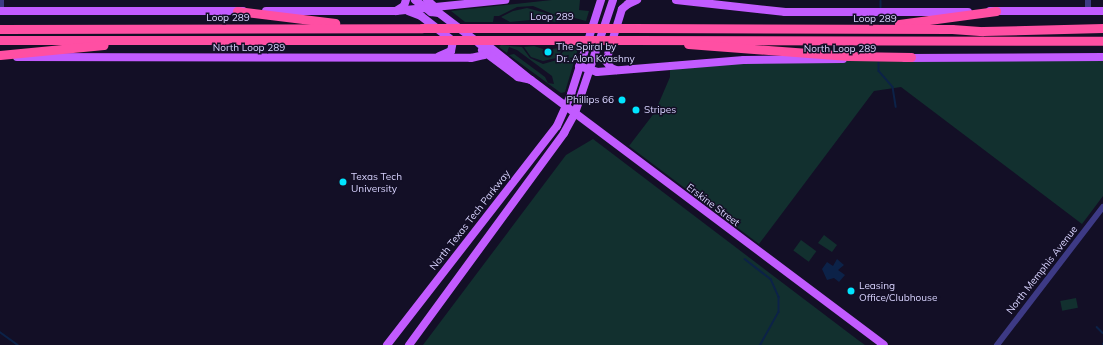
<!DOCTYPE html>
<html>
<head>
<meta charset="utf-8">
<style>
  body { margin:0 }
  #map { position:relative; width:1103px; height:345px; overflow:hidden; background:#130f26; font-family:Mulish,sans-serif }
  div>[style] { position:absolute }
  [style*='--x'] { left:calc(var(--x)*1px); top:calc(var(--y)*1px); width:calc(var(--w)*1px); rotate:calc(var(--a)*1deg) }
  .green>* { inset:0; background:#12302f; transform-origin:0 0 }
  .water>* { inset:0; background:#0c2248 }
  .stream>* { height:1.5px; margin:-0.75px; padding:0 0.75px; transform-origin:0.75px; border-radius:0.75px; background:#0c2248 }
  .minor>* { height:6px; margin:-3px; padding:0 3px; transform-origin:3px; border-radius:3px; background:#3d3a85 }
  .major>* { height:8px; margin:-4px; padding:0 4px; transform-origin:4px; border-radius:4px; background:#c25bff }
  .highway>* { height:9px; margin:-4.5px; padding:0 4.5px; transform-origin:4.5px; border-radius:4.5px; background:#ff4fa3 }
  .highway-bridge>* { height:9px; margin:-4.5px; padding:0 4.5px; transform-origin:4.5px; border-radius:4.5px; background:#ff4fa3 }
  .dots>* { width:11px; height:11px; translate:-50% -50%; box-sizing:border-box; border:2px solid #130f26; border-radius:50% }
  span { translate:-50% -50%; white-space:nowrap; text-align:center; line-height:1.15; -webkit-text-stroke:3px #130f26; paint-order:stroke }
  .street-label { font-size:10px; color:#d9d4ff }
  .poi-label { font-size:10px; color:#d9d4ff }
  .left { translate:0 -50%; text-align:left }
  .right { translate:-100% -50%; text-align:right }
</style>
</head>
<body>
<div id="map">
  <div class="green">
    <i style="clip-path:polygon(552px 0,580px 0,579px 10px,589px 11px,586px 21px,571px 17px,556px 22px,540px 19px,510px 22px,501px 17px,513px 11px,527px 8px,560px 17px,533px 6px,517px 7px,499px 16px,494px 16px,493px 22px,465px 22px,451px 11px)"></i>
    <i style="clip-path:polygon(501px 45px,522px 47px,530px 58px,543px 64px,557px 60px,567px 46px,579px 45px,565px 92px,561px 93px,509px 55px,514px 54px,545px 77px,548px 83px,554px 84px,552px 76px,517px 50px,509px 47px,507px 53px,499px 47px)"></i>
    <i style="clip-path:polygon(534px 46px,546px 50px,565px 47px,556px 58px,543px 61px,531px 57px,524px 47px)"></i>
    <i style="clip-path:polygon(817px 61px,1103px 61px,1103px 196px,1082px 224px,901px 87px,874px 91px,759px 244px,629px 146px,655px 112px,670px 77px,670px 70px,741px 63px)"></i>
    <i style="clip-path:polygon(593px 139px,858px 340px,865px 345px,423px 345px,566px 155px)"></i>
    <i style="clip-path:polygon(824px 235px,837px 245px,832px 252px,818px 243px)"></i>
    <i style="left:801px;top:240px;width:19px;height:13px;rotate:36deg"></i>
    <i style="left:1076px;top:298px;width:10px;height:16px;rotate:79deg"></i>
  </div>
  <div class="water">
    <i style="clip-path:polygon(837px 259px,844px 265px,838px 270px,845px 275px,839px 282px,834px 278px,827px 280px,822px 269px,827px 262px,833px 266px)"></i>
  </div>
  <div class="stream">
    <i style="--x:881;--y:1;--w:6;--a:90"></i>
    <i style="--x:879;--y:63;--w:8;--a:90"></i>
    <i style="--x:879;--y:71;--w:21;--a:49"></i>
    <i style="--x:893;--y:87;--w:20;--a:81"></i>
    <i style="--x:745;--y:259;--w:33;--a:38"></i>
    <i style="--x:771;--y:279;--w:20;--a:66"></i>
    <i style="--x:779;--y:297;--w:15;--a:90"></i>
    <i style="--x:779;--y:312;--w:38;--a:119"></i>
    <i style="--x:1097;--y:327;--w:8;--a:45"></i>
    <i style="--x:0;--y:332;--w:22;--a:36"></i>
    <i style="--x:1103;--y:345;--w:1;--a:-90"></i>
  </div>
  <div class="minor">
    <i style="--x:1;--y:11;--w:11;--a:-90"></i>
    <i style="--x:1088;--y:11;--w:11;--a:-90"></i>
    <i style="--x:997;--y:345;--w:174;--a:-52.5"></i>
  </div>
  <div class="major">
    <i style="--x:415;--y:0;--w:20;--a:37"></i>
    <i style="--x:431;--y:12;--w:8;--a:7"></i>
    <i style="--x:439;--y:13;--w:51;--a:37.1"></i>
    <i style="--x:480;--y:44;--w:6;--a:0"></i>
    <i style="--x:486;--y:44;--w:58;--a:38.7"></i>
    <i style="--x:531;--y:80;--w:441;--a:36.9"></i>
    <i style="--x:427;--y:0;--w:13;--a:42"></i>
    <i style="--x:676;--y:0;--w:110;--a:6.3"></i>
    <i style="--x:785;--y:12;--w:183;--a:0"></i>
    <i style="--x:0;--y:11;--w:243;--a:0"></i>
    <i style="--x:266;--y:11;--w:130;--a:0"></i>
    <i style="--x:396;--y:11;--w:110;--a:-5.8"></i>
    <i style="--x:396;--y:11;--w:9;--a:-32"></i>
    <i style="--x:404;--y:6;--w:6;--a:-72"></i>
    <i style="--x:408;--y:11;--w:14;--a:21"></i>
    <i style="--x:421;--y:16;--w:41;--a:38"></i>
    <i style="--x:453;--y:41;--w:10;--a:101"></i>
    <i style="--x:451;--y:51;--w:13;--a:157"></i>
    <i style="--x:990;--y:11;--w:113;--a:0"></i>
    <i style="--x:482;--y:50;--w:45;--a:36.9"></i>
    <i style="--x:518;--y:77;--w:13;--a:13"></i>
    <i style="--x:17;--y:57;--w:454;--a:0.1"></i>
    <i style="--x:471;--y:58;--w:13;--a:-13"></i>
    <i style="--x:484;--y:55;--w:4;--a:-45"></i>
    <i style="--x:487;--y:52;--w:8;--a:-97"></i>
    <i style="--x:905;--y:58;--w:198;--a:-0.3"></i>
    <i style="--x:579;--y:66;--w:19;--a:18"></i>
    <i style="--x:597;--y:72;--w:147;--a:-4.7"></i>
    <i style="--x:744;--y:60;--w:99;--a:-0.6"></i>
    <i style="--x:616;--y:70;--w:5;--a:-158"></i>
    <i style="--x:611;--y:68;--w:9;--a:-126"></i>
    <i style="--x:606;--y:61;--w:54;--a:-72.9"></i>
    <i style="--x:622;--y:9;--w:8;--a:-40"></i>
    <i style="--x:628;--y:4;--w:10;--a:-24"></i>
    <i style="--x:387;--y:345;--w:277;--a:-52.2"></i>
    <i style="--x:557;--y:126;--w:35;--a:-66"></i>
    <i style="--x:571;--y:94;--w:99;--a:-72.3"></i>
    <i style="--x:409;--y:345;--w:263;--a:-53.8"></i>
    <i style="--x:564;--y:133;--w:23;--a:-61"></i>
    <i style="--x:575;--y:113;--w:119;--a:-71.4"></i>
  </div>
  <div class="highway">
    <i style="--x:237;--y:11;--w:99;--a:7"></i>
    <i style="--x:899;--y:24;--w:98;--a:-7.6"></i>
    <i style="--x:631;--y:28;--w:321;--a:0.2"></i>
    <i style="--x:952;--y:29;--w:31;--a:4"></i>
    <i style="--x:983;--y:31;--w:120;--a:-1.4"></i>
    <i style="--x:0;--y:29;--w:422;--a:-0.1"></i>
    <i style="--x:0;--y:40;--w:438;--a:0"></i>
    <i style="--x:629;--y:40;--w:474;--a:0.1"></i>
    <i style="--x:688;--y:44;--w:161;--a:4.3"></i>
    <i style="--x:849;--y:56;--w:62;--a:0.9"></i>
    <i style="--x:0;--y:55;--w:104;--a:-5.5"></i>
  </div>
  <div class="highway-bridge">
    <i style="--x:422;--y:28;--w:209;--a:0"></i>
    <i style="--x:438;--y:40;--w:191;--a:0"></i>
  </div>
  <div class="dots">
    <i style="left:548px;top:52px;background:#00e5ff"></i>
    <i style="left:622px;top:100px;background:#00e5ff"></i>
    <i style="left:636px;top:110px;background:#00e5ff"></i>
    <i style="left:343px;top:182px;background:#00e5ff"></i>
    <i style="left:851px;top:291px;background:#00e5ff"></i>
  </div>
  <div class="street-label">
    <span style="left:552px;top:17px">Loop 289</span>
    <span style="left:228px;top:18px">Loop 289</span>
    <span style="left:875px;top:19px">Loop 289</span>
    <span style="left:249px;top:48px">North Loop 289</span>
    <span style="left:840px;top:49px">North Loop 289</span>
    <span style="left:713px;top:205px;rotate:37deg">Erskine Street</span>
    <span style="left:470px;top:220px;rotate:-52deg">North Texas Tech Parkway</span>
    <span style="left:1042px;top:270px;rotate:-52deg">North Memphis Avenue</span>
  </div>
  <div class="poi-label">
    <span class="left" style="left:556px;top:52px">The Spiral by<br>Dr. Alon Kvashny</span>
    <span class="right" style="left:614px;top:100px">Phillips 66</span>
    <span class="left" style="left:644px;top:110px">Stripes</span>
    <span class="left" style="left:351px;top:182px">Texas Tech<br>University</span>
    <span class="left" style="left:859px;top:291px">Leasing<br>Office/Clubhouse</span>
  </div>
</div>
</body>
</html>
